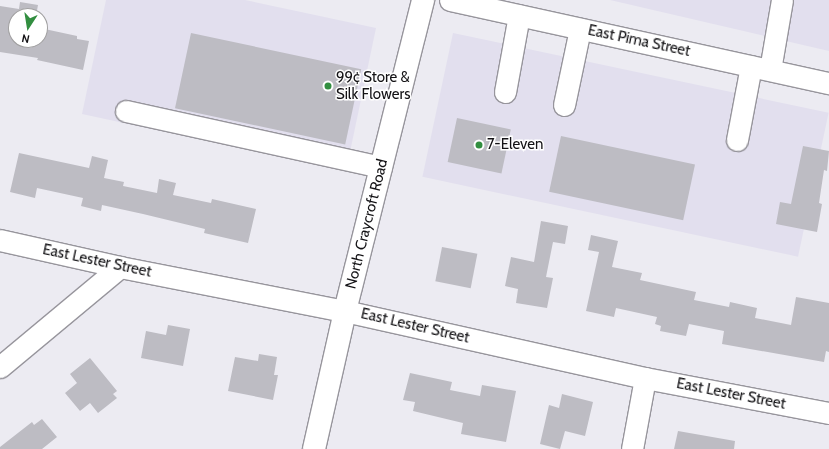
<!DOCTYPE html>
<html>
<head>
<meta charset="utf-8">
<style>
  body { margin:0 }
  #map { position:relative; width:829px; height:449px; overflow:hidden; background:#ecebf2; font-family:Cabin,sans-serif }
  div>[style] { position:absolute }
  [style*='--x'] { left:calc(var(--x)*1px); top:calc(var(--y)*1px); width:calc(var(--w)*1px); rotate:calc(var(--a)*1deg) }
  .built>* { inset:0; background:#e2dfee; transform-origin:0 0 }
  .building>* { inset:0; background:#bdbcc3; transform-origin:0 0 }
  .roads { filter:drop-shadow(1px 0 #97959c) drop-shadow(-1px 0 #97959c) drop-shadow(0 1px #97959c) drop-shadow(0 -1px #97959c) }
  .minor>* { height:21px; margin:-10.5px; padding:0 10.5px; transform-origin:10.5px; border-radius:10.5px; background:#fff }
  .major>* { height:22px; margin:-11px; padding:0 11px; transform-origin:11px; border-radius:11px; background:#fff }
  .dots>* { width:11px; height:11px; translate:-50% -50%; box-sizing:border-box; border:2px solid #fff; border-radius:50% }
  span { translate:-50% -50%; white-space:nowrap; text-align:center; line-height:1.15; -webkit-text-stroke:3px #fff; paint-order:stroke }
  .street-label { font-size:15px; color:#131215 }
  .poi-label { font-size:15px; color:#131215 }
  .left { translate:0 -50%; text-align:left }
  .north { position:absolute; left:8px; top:8px; width:40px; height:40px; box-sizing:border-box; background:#fff; border:1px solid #a1a0a1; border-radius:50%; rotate:192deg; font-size:11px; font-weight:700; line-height:16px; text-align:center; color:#131215 }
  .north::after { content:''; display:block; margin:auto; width:14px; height:18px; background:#328e40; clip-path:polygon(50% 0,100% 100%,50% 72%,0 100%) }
</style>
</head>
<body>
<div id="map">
  <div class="built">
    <i style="clip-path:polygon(106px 0,245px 0,376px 28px,346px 171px,82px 114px)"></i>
    <i style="clip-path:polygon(610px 0,829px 0,829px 51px)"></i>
    <i style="left:453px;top:33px;width:384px;height:147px;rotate:12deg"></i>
  </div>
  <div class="building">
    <i style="clip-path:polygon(20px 2px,38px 5px,36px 16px,16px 16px,16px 40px,40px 40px,40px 28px,77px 36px,77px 39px,89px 41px,83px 70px,37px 60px,38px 58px,0 52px,0 6px,19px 9px)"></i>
    <i style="left:191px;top:33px;width:174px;height:77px;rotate:12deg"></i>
    <i style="left:457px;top:118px;width:55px;height:45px;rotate:12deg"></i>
    <i style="left:561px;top:136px;width:137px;height:57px;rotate:12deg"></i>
    <i style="clip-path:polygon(803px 146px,829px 151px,827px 171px,824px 170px,819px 203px,822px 204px,817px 232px,776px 224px,780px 202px,791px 204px)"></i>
    <i style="clip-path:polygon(19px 153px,89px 168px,92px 156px,108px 160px,104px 178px,124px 182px,123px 186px,157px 193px,159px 179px,176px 183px,173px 195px,211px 203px,212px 199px,256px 209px,248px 243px,204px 233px,205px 229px,143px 214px,102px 205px,101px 211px,81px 206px,83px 198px,37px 188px,35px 198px,10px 192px)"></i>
    <i style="clip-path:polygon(541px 221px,568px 226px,565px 244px,553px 242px,546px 277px,553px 278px,547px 308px,516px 303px,518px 289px,505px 286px,511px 257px,534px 262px)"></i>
    <i style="clip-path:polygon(591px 235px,618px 241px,612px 267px,642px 273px,640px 280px,696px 292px,694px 300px,729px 307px,730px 302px,757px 308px,755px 318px,791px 325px,796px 297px,829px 303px,829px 352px,826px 351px,824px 362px,722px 344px,724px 331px,689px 324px,686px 336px,660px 331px,661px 326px,655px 324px,657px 317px,616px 308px,614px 317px,586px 311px,599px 252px,588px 250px)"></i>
    <i style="left:442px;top:247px;width:36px;height:35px;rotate:11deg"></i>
    <i style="clip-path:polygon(168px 325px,190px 329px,183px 366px,141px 358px,146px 331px,166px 335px)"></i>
    <i style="clip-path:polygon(259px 354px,277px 357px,274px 375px,278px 375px,273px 400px,228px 391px,235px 357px,258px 361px)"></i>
    <i style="clip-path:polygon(90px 358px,117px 391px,113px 394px,117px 398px,98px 413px,90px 403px,80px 411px,65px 393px,77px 383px,70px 374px)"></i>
    <i style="clip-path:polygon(410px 373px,452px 382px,450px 390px,480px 396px,482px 385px,516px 391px,506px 442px,461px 434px,463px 423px,413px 411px,415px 402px,403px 400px)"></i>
    <i style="clip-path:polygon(562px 394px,593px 402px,585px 436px,565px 431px,560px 449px,540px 444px,549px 405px,559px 408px)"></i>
    <i style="clip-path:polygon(42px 419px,57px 437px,42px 449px,0 449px,0 447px,32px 422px,34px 425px)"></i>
    <i style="clip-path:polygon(678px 431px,735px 441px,734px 449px,674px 449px)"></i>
  </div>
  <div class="roads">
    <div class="minor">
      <i style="--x:450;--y:0;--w:388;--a:12.4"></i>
      <i style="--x:770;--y:70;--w:71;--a:-80.3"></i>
      <i style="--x:505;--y:92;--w:78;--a:-79.7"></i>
      <i style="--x:564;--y:105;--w:78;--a:-78.1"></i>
      <i style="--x:126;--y:111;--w:261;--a:12.4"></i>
      <i style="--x:737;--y:140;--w:75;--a:-79.3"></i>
      <i style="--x:0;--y:240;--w:123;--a:12.7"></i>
      <i style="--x:120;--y:267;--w:229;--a:11.1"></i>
      <i style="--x:345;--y:311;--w:307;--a:12.6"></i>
      <i style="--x:645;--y:378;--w:187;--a:10.8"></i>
      <i style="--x:0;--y:367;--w:156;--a:-39.8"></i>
      <i style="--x:632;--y:449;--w:72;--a:-79.6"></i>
    </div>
    <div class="major">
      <i style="--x:314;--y:449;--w:141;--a:-77.3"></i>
      <i style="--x:345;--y:311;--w:321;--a:-75.9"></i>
    </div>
  </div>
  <div class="dots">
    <i style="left:328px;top:86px;background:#328e40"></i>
    <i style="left:479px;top:145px;background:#328e40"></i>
  </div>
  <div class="street-label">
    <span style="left:639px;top:41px;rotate:12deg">East Pima Street</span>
    <span style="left:367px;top:224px;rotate:-76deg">North Craycroft Road</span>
    <span style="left:97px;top:261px;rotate:12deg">East Lester Street</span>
    <span style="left:415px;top:326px;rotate:13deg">East Lester Street</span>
    <span style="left:731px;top:394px;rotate:11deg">East Lester Street</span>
  </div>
  <div class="poi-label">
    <span class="left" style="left:336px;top:86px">99¢ Store &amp;<br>Silk Flowers</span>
    <span class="left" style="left:487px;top:145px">7-Eleven</span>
  </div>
  <div class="north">N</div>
</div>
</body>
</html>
